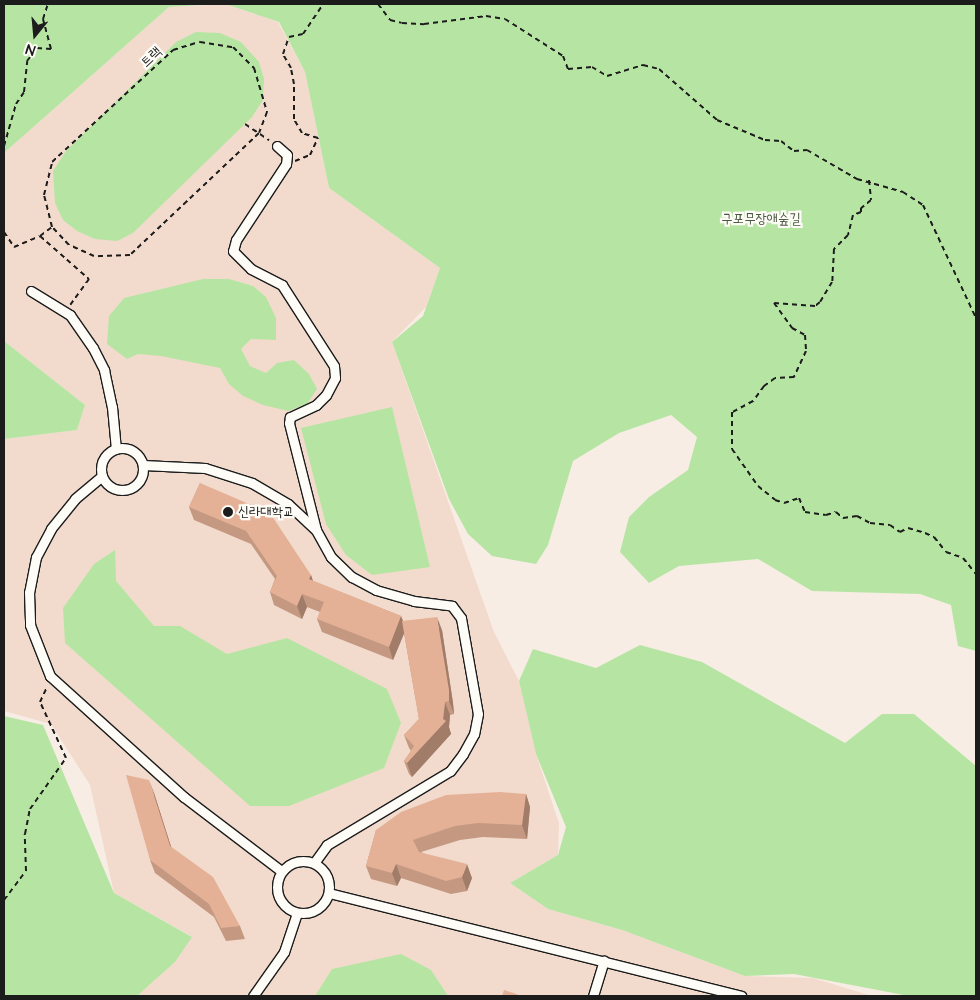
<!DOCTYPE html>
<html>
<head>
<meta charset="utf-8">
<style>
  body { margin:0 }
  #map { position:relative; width:980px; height:1000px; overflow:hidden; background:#f8ede4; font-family:"Architects Daughter","Poor Story",sans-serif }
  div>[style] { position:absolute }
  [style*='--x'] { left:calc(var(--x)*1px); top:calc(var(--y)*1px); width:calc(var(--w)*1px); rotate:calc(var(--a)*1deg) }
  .built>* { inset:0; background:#f2dbcd }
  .green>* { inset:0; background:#b6e5a3 }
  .path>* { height:2px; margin-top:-1px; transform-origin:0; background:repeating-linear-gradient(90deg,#1c1c1c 0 5px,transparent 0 9px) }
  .roads { filter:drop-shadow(1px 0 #1c1c1c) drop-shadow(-1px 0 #1c1c1c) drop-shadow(0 1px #1c1c1c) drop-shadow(0 -1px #1c1c1c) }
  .minor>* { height:9px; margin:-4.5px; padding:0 4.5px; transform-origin:4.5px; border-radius:4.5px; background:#fdfcf7 }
  .minor>.ring { margin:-4.5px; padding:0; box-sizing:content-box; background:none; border:9px solid #fdfcf7; border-radius:50% }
  .wall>* { inset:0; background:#c49881 }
  .shaded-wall>* { inset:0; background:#a07c69 }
  .building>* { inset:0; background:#e4b196 }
  .dots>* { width:14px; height:14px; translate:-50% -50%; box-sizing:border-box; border:2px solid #fdfcf7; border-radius:50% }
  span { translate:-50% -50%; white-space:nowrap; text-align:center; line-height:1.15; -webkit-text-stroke:4.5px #fdfcf7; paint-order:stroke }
  .street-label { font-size:14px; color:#1c1c1c }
  .park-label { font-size:14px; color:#4a5844 }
  .poi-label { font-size:14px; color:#1c1c1c }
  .left { translate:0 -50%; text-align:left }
  .frame { position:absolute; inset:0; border:5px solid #1c1c1c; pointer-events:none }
  .north { position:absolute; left:10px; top:10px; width:50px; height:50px; -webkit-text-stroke:4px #fdfcf7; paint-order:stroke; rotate:197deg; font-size:14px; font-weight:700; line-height:20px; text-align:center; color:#1c1c1c }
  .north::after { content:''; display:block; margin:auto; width:18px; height:22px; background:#1c1c1c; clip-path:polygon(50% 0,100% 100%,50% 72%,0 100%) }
</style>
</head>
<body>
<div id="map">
  <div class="built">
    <i style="clip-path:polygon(225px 4px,278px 22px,305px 72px,329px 188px,440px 268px,426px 307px,392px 342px,494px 632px,519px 681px,536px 754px,559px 823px,558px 855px,510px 883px,548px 909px,622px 930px,745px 976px,813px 978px,872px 996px,137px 996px,175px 962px,191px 936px,114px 893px,90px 785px,51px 724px,4px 711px,4px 439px,77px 430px,85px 405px,4px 341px,4px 153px,169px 7px)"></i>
  </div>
  <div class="green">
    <i style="clip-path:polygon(4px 4px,217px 4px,169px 7px,4px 153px)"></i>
    <i style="clip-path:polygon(225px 4px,976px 4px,976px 651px,958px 646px,951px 605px,920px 594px,812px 591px,758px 559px,679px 566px,649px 583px,620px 552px,629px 517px,649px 497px,688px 470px,697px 437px,671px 415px,619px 433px,573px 461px,548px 545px,536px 564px,492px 556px,468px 534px,449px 499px,392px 342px,423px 316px,440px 268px,329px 188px,305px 72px,279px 22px)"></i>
    <i style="clip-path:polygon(196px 32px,220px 33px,241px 42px,259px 62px,264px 79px,263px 100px,252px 117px,133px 233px,117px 241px,95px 239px,77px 231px,63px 220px,55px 203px,53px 171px,66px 151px,176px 42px)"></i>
    <i style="clip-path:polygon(203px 279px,229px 279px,253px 286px,266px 297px,276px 318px,276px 340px,251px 339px,241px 349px,250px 366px,266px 373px,277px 363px,294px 360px,309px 374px,317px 389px,307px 404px,288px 411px,263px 405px,243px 396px,229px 384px,220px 368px,161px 356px,138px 354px,127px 359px,107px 344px,109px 316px,124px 298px)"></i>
    <i style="clip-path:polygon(4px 341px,85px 405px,77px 430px,4px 439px)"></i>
    <i style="clip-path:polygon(392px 407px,430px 567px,372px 575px,346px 555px,326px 524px,301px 428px)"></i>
    <i style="clip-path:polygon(115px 550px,116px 581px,154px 626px,180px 626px,227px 654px,287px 638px,387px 689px,401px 723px,384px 768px,289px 806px,250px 806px,65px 643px,63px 608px,94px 564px)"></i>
    <i style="clip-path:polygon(640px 645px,702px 662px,845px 743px,882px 714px,914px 714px,976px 766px,976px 996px,909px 996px,794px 974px,745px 976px,622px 930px,548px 909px,510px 883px,558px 855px,566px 827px,536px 754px,519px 681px,533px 649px,596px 668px)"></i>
    <i style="clip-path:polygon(4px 716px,43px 725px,114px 893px,192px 937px,175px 962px,137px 996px,4px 996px)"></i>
    <i style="clip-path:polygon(401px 954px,431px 970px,448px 996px,315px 996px,332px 969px)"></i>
  </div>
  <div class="path">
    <i style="--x:378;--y:4;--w:20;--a:53"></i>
    <i style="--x:390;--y:20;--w:12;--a:14"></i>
    <i style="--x:402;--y:23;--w:22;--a:3"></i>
    <i style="--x:424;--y:24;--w:63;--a:-7.4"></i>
    <i style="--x:486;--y:16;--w:19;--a:9"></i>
    <i style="--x:505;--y:19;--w:69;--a:32.5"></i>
    <i style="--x:563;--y:56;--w:14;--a:69"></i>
    <i style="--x:568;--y:69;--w:24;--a:-5"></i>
    <i style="--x:592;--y:67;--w:17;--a:31"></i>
    <i style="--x:607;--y:76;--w:38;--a:-17"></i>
    <i style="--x:643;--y:65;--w:16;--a:14"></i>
    <i style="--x:659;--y:69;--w:77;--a:41.3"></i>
    <i style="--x:717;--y:120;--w:52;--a:22.6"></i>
    <i style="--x:765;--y:140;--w:16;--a:4"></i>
    <i style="--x:781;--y:141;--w:16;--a:38"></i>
    <i style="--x:794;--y:151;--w:13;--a:-4"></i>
    <i style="--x:807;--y:150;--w:58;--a:30.1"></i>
    <i style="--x:857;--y:179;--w:48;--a:15.8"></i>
    <i style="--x:903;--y:192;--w:24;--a:33"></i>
    <i style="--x:923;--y:205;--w:125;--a:64.9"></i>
    <i style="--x:200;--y:42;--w:33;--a:9"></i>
    <i style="--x:233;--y:47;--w:30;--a:45"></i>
    <i style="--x:254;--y:68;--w:46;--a:73.5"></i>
    <i style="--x:267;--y:112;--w:22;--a:111"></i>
    <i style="--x:259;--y:133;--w:178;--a:136.6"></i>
    <i style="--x:130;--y:255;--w:36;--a:178"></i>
    <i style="--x:94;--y:256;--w:27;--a:-156"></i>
    <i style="--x:69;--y:245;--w:25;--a:-133"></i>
    <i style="--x:52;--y:227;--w:33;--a:-104"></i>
    <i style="--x:44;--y:195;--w:34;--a:-76"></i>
    <i style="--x:52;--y:162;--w:165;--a:-42.8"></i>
    <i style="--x:173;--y:50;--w:28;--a:-17"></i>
    <i style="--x:245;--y:124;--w:29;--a:34"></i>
    <i style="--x:4;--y:146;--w:44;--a:-74.1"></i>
    <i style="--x:16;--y:104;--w:14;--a:-56"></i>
    <i style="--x:24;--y:92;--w:31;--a:-84"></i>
    <i style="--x:27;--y:61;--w:16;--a:-52"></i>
    <i style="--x:37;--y:48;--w:14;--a:4"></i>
    <i style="--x:51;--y:49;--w:31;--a:-105"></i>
    <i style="--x:43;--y:19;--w:16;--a:-72"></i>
    <i style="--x:295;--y:161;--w:16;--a:-22"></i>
    <i style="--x:310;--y:155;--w:19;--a:-65"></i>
    <i style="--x:318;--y:138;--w:17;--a:-163"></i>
    <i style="--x:302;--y:133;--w:16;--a:-120"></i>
    <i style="--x:294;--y:119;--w:35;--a:-90"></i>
    <i style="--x:294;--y:84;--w:16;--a:-101"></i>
    <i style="--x:291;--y:68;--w:16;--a:-120"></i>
    <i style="--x:283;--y:54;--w:18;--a:-71"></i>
    <i style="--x:289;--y:37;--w:14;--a:-12"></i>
    <i style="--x:303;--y:34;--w:36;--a:-56"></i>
    <i style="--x:869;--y:180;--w:20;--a:84"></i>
    <i style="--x:871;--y:200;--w:13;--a:141"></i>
    <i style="--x:861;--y:208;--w:4;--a:90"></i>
    <i style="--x:861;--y:212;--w:9;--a:159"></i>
    <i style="--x:853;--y:215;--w:21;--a:104"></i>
    <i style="--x:848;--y:235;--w:20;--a:135"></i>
    <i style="--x:834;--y:249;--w:33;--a:93"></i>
    <i style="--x:832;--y:282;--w:23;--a:121"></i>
    <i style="--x:820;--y:302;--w:6;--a:141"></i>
    <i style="--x:815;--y:306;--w:41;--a:-175.8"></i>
    <i style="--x:774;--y:303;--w:31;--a:54"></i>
    <i style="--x:792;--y:328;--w:15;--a:28"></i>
    <i style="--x:805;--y:335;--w:16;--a:86"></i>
    <i style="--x:806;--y:351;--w:29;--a:115"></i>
    <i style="--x:794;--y:377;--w:19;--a:177"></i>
    <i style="--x:775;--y:378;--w:14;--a:144"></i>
    <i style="--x:764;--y:386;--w:19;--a:126"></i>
    <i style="--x:753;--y:401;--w:24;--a:152"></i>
    <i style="--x:732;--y:412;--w:37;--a:90"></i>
    <i style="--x:732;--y:449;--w:45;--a:54.9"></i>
    <i style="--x:758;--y:486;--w:22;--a:39"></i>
    <i style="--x:775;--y:500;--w:9;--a:18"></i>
    <i style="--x:784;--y:503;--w:16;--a:-18"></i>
    <i style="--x:799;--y:498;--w:15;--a:67"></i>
    <i style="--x:805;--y:512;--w:21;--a:8"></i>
    <i style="--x:826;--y:515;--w:10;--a:-17"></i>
    <i style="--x:836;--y:512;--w:9;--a:41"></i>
    <i style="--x:843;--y:518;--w:14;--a:-8"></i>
    <i style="--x:857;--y:516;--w:15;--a:28"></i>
    <i style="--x:870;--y:523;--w:20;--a:6"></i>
    <i style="--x:890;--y:525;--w:12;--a:35"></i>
    <i style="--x:900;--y:532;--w:9;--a:-27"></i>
    <i style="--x:908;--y:528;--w:18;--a:16"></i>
    <i style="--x:925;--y:533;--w:10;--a:24"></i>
    <i style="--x:934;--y:537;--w:19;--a:51"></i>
    <i style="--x:946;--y:552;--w:18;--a:19"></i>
    <i style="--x:963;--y:558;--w:21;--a:51"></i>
    <i style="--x:4;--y:232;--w:18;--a:56"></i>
    <i style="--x:14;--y:247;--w:28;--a:-23"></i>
    <i style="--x:40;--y:236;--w:65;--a:41.3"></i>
    <i style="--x:89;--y:279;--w:32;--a:126"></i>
    <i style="--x:40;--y:236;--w:15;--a:-37"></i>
    <i style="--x:4;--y:900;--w:36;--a:-53"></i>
    <i style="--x:26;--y:871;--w:37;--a:-92"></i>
    <i style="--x:25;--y:834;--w:25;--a:-79"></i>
    <i style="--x:30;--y:809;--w:62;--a:-54.8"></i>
    <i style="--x:66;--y:758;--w:62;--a:-114.9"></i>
    <i style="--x:40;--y:702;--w:17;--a:-65"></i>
  </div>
  <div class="roads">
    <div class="minor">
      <i style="--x:277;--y:146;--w:13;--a:42"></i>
      <i style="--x:287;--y:155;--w:9;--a:96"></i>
      <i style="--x:286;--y:164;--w:91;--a:123.3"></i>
      <i style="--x:236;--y:240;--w:11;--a:105"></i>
      <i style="--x:233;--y:251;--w:25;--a:45"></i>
      <i style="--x:251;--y:269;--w:35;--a:27"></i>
      <i style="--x:282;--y:285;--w:96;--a:57.3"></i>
      <i style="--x:334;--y:366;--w:12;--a:85"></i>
      <i style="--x:335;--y:378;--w:19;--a:118"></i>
      <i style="--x:326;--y:395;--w:14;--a:135"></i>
      <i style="--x:316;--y:405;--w:29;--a:155"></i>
      <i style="--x:290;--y:417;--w:6;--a:99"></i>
      <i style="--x:289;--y:423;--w:110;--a:75.8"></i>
      <i style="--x:31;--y:291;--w:46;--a:31.6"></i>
      <i style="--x:70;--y:315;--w:40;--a:55.1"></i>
      <i style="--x:93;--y:348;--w:25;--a:63"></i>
      <i style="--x:104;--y:370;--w:38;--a:78"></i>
      <i style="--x:112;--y:407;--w:42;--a:84.6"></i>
      <i class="ring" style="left:101px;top:448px;width:33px;height:33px"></i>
      <i style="--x:143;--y:465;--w:62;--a:2.8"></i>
      <i style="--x:205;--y:468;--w:49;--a:17.7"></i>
      <i style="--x:252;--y:483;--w:42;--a:30.3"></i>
      <i style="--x:288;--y:504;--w:38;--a:43"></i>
      <i style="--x:316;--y:530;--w:31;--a:61"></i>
      <i style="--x:331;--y:557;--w:29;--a:44"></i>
      <i style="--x:352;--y:577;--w:27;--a:28"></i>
      <i style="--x:376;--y:590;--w:40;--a:16"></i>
      <i style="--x:414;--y:601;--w:38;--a:7"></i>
      <i style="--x:452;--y:606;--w:15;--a:53"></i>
      <i style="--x:461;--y:618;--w:97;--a:80"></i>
      <i style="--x:478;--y:714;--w:20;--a:101"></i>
      <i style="--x:474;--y:734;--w:23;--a:119"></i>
      <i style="--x:463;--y:754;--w:21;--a:127"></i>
      <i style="--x:450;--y:771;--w:144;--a:149"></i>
      <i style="--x:327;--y:845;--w:22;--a:126"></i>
      <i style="--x:102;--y:476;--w:35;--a:140"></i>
      <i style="--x:75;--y:499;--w:38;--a:129"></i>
      <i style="--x:51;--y:529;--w:32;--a:118"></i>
      <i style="--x:36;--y:557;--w:36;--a:101"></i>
      <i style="--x:29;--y:592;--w:33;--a:88"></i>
      <i style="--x:30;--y:625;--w:55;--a:68.6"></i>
      <i style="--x:50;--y:676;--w:181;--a:42.1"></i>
      <i style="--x:184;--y:797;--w:122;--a:37.3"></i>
      <i class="ring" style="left:277px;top:861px;width:43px;height:43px"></i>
      <i style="--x:329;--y:893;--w:425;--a:14"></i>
      <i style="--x:253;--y:996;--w:54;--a:-54.8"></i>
      <i style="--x:284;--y:952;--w:41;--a:-71.6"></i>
      <i style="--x:593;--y:996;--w:37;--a:-73"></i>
    </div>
  </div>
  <div class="wall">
    <i style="clip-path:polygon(200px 483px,311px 575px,313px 581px,401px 616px,403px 621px,442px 630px,453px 703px,454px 714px,450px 715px,449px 727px,451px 734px,412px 777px,409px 774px,404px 761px,411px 751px,409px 748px,404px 735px,419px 719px,404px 633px,393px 660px,322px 632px,317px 619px,320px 612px,307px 607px,302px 619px,274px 605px,270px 592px,275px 579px,251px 544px,194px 520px,189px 507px)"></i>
    <i style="clip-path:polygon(154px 793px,171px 847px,240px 926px,245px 939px,226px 941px,214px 917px,155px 873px,150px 860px)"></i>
    <i style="clip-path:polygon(526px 794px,530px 807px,527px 839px,483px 837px,460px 840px,421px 852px,472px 878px,467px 891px,451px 894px,401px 878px,397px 886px,371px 879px,366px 866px,376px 830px)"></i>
  </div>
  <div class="shaded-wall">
    <i style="clip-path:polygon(311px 575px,315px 588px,309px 579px)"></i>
    <i style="clip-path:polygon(302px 594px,307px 607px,302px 619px,297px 606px)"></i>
    <i style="clip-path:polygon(401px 616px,406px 629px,393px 660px,389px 647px)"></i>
    <i style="clip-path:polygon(437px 617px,442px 630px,453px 703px,454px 714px,449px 701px)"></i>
    <i style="clip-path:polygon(445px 702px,450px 715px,449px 727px,451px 734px,412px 777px,407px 763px,443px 719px)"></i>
    <i style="clip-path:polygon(149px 780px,154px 793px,175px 859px,170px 846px)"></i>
    <i style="clip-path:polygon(526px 794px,530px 807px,527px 839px,522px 825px)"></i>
    <i style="clip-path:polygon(396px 864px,401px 878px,397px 886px,392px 873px)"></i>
    <i style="clip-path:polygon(467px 864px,472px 878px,467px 891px,462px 877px)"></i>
  </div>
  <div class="building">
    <i style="clip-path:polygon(200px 483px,270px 513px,311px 575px,309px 579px,401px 616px,389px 647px,317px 619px,324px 602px,302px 594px,297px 606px,270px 592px,277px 576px,246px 531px,189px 507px)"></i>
    <i style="clip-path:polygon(437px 617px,449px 690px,449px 701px,445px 702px,443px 719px,446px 721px,407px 763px,404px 761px,414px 746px,404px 735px,419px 719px,402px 621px)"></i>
    <i style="clip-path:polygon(126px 775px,149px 780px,170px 846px,213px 877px,240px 926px,221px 928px,209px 904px,150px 860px)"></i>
    <i style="clip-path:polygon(500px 792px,526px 794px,522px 825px,478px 823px,455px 826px,413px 840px,419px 852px,467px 864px,462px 877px,446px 881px,396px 864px,392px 873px,366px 866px,376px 830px,401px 812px,446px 795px)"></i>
    <i style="clip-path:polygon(504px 990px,522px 996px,502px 996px)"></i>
  </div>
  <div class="dots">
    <i style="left:228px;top:512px;background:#1c1c1c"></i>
  </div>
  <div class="street-label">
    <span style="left:151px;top:57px;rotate:-43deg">트랙</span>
  </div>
  <div class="park-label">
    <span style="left:761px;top:219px">구포무장애숲길</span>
  </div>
  <div class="poi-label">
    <span class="left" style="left:238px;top:512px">신라대학교</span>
  </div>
  <div class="frame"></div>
  <div class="north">N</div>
</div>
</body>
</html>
